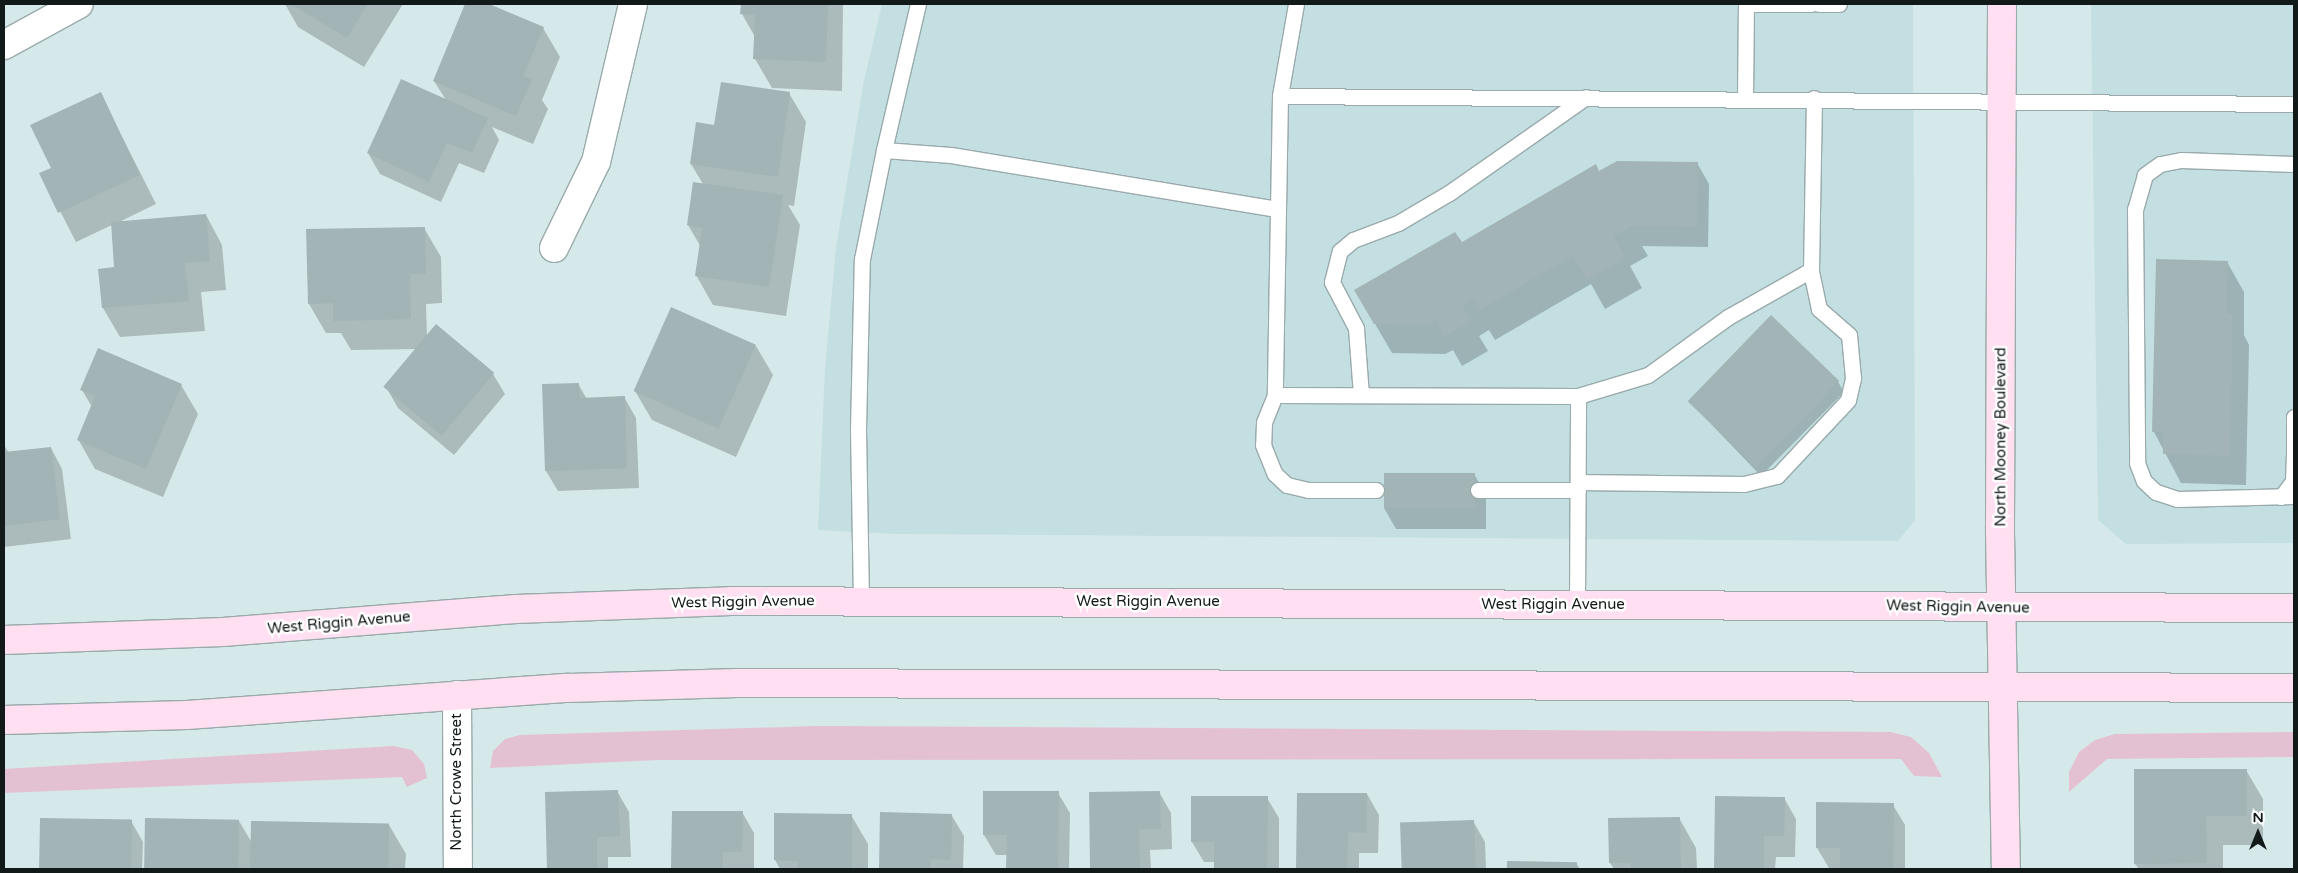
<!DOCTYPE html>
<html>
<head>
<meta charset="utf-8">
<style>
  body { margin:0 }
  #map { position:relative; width:2298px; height:873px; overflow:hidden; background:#d6e9ea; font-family:"Varela Round",sans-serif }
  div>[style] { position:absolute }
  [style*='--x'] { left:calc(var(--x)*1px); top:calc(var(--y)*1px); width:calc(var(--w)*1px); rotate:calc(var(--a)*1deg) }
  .built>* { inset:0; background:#c3dfe1 }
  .green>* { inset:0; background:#e4c0d3 }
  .shadow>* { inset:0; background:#0003 }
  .building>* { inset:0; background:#a2b4b5; transform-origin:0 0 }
  .roads { filter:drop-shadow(1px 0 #99aaab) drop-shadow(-1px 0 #99aaab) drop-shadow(0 1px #99aaab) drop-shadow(0 -1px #99aaab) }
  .lane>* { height:15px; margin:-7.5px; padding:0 7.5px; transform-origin:7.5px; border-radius:7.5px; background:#fff }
  .street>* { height:28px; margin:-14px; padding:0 14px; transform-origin:14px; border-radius:14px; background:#fff }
  .secondary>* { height:28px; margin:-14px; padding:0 14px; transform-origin:14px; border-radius:14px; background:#ffdff1 }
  span { translate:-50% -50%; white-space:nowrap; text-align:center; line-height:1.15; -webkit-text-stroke:5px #fff; paint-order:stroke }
  .street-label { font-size:15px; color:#121919 }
  .frame { position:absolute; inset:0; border:5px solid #121919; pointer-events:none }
  .north { position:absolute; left:2233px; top:808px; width:50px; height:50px; -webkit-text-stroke:4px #fff; paint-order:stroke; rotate:0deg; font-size:14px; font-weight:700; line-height:20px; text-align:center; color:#121919 }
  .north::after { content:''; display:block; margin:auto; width:18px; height:22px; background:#121919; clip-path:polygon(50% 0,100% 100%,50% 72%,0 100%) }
</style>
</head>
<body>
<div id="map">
  <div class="built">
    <i style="clip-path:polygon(882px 4px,1913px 4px,1915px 520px,1898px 541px,895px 534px,818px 530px,825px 369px,836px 247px,863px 85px)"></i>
    <i style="clip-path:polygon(2091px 4px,2294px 4px,2294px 543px,2126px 544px,2098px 520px)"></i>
  </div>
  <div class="green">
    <i style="clip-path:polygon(817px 726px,1890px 732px,1911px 737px,1929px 753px,1942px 777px,1914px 776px,1901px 759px,657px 760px,490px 768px,493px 751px,505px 739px,520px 735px)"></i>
    <i style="clip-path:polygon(2294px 732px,2294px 757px,2107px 759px,2069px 792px,2069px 772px,2079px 752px,2095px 740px,2115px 734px)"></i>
    <i style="clip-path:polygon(393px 746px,412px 750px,424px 764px,427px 778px,407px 787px,402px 777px,4px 793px,4px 769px)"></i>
  </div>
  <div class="shadow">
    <i style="clip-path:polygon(285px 4px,403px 4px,364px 67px,298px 27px)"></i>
    <i style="clip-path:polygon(467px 4px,486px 4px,543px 28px,560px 57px,542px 100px,548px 109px,533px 144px,492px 127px,499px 140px,484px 173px,459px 163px,441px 202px,380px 174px,368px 153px,446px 100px,434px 81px)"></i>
    <i style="clip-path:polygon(742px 4px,843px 4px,842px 91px,772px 88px,755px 59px,755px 37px,742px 14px)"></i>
    <i style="clip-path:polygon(100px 93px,156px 204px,119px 222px,206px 215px,222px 245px,226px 290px,201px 292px,205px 331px,120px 337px,103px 308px,99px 270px,116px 268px,112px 225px,76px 242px,41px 174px,52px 169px)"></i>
    <i style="clip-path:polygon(789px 93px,806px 122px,794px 206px,788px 205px,800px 225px,786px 316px,713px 305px,696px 275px,701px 247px,688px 225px,694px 183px,703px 184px,691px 164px,715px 126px)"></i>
    <i style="clip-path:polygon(1697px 163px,1709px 184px,1708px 247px,1642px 246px,1648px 256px,1630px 266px,1642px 288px,1605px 309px,1591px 284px,1495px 340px,1489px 330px,1479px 336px,1488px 351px,1462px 366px,1453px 350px,1445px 354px,1392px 353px,1356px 291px,1461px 244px,1599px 173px)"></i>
    <i style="clip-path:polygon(424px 228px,441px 257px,442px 303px,426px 304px,427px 337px,493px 374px,505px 394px,454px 455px,398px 408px,386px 387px,417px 349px,351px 350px,341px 333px,326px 333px,309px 304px)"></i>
    <i style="clip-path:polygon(2227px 262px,2244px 292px,2244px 335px,2249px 345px,2246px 485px,2181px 483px,2154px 432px)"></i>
    <i style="clip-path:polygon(756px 346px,773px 375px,736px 457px,652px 420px,635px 391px)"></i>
    <i style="clip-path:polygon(1838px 382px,1844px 392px,1761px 476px,1689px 401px)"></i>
    <i style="clip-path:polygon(578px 384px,587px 399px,624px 397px,636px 418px,639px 488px,558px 491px,546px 471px)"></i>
    <i style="clip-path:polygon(181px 385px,198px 414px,163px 497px,95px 469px,78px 439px,92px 407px,82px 390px)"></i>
    <i style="clip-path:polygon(4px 445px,9px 453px,51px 448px,62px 469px,71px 539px,4px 547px)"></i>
    <i style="clip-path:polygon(1385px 474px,1474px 474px,1486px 495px,1486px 529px,1396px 529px,1384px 508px)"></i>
    <i style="clip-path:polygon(2246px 770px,2263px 799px,2263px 845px,2223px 845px,2223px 869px,2139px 869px,2135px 864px)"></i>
    <i style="clip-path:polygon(617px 791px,629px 812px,631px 857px,608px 857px,608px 869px,549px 869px,546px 793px)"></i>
    <i style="clip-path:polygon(1159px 792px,1171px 813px,1172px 849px,1150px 850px,1151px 869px,1091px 869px,1090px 793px)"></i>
    <i style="clip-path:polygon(1058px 793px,1070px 813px,1069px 869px,1007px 869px,1008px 855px,996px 855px,984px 835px)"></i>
    <i style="clip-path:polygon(1299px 794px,1367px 794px,1379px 815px,1378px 853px,1359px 853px,1359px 869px,1298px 869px)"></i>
    <i style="clip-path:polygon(1267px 798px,1279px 818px,1279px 869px,1215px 869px,1215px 862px,1204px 862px,1192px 842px)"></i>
    <i style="clip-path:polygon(1716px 798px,1784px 798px,1796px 819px,1795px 857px,1776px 857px,1775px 869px,1715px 869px)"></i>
    <i style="clip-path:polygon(1893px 805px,1905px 825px,1905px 869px,1829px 868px,1817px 848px)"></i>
    <i style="clip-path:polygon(673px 812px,742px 812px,754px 833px,754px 869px,672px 869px)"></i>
    <i style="clip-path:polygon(881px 814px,952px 816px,964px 836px,963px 869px,880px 869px)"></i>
    <i style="clip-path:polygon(851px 815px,868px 844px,868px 869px,780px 869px,775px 860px)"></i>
    <i style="clip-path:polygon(1679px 818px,1696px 848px,1697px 869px,1614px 869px,1610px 863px)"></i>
    <i style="clip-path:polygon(41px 819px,131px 821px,143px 842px,142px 869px,40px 869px)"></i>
    <i style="clip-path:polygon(146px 820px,239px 821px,252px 843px,389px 825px,406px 854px,405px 869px,146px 869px)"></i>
    <i style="clip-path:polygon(1473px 821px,1485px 842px,1486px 869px,1404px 869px,1401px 823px)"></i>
    <i style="clip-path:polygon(1508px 862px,1576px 863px,1580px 869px,1508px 869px)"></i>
  </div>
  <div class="building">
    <i style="clip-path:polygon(291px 4px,368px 4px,347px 38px)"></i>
    <i style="clip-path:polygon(465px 4px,489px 4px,544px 27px,523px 76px,532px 79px,516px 116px,433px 81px)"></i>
    <i style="clip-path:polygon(741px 4px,828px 4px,826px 62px,753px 59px,755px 15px,740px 14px)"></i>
    <i style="clip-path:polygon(401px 79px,488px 118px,472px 153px,447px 143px,429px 182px,367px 153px)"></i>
    <i style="clip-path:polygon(721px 82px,790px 92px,778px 177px,690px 164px,696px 122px,714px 125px)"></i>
    <i style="clip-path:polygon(101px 92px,140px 175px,58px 213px,39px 173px,51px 168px,30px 125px)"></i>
    <i style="clip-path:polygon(1617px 161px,1698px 162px,1697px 227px,1632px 226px,1614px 236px,1626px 258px,1587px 280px,1573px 256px,1477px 312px,1474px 299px,1463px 306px,1472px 321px,1444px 337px,1435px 321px,1428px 325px,1374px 324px,1354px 290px,1455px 232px,1462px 242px,1596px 164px,1599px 171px)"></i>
    <i style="clip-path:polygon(693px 182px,783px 195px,769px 287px,695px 276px,702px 228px,687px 225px)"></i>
    <i style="clip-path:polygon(206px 214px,210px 261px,185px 263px,189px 301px,102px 308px,98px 269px,114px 267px,111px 222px)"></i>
    <i style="clip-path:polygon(425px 227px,426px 274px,410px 274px,411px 319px,333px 321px,333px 303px,308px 304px,306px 229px)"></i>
    <i style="clip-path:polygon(2156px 259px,2228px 261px,2227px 314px,2233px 314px,2230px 456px,2163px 454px,2163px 432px,2152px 432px)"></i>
    <i style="left:671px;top:307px;width:93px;height:92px;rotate:24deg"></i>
    <i style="left:1771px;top:315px;width:95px;height:120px;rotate:44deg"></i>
    <i style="left:436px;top:324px;width:76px;height:82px;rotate:40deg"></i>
    <i style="clip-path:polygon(98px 348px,182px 384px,146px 469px,77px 440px,95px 396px,80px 390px)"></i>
    <i style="clip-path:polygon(579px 383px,580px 398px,625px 396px,627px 468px,545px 471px,542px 384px)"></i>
    <i style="clip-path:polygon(51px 447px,60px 519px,4px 526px,4px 452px)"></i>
    <i style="left:1384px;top:473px;width:91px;height:35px"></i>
    <i style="clip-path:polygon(2134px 769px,2247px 769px,2247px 816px,2206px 816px,2207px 863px,2134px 864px)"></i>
    <i style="clip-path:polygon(618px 790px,620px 836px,597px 837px,597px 869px,547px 869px,545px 792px)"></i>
    <i style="clip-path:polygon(983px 791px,1059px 791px,1058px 869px,1006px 869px,1007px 835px,983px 835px)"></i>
    <i style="clip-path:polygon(1160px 791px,1161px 829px,1139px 829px,1140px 869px,1090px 869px,1089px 792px)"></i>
    <i style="clip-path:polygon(1297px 793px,1367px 793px,1367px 833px,1348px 832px,1347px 869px,1296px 869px)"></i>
    <i style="clip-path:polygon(1191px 796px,1268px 796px,1267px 869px,1214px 869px,1214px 842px,1191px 842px)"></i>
    <i style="clip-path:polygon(1715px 796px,1785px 797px,1784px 836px,1764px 836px,1764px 869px,1714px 869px)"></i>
    <i style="clip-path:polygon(1816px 802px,1894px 803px,1893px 869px,1840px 869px,1840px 848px,1816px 848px)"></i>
    <i style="clip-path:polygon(672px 811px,743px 811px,742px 852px,723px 852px,723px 869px,671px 869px)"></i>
    <i style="clip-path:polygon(880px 812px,952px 814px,951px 860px,931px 859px,930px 869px,879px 869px)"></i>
    <i style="clip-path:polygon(774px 813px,852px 814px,852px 869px,797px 869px,798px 861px,774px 860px)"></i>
    <i style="clip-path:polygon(1680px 817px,1681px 869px,1631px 869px,1631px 863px,1609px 863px,1608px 818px)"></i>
    <i style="left:40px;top:818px;width:92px;height:51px;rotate:1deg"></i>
    <i style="left:145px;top:818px;width:94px;height:50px;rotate:1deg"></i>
    <i style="left:1474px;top:820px;width:49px;height:74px;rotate:88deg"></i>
    <i style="left:251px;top:821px;width:138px;height:48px;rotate:1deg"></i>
    <i style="left:1507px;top:861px;width:70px;height:8px;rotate:1deg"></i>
  </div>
  <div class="roads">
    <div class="lane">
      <i style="--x:1296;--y:4;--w:93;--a:99.9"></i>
      <i style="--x:1280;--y:96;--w:299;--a:91"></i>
      <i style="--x:1275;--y:395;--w:303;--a:0.2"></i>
      <i style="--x:1578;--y:396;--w:73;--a:-16.7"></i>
      <i style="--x:1648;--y:375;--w:99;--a:-35.9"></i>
      <i style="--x:1728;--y:317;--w:95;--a:-29.5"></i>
      <i style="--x:1811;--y:270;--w:172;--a:-89"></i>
      <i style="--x:1752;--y:4;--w:59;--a:0"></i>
      <i style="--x:1819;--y:4;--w:20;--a:0"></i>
      <i style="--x:1280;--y:96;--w:1014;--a:0.45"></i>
      <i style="--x:1745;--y:98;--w:94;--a:-89.4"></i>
      <i style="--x:884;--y:150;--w:150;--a:-76.9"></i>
      <i style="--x:2294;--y:164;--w:113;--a:-178"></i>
      <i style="--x:2181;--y:160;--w:21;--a:169"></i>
      <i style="--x:2160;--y:164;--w:19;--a:144"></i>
      <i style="--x:2145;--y:175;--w:35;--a:106"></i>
      <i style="--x:2135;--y:209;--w:254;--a:89.5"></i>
      <i style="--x:2137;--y:463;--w:19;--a:69"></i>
      <i style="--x:2144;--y:481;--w:16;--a:43"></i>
      <i style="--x:2156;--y:492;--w:22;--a:18"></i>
      <i style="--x:2177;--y:499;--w:117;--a:-1.5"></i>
      <i style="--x:1275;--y:395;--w:29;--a:112"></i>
      <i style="--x:1264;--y:422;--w:23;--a:92"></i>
      <i style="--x:1263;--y:445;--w:31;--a:68"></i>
      <i style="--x:1275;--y:474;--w:16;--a:43"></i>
      <i style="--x:1287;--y:485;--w:22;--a:13"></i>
      <i style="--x:1308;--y:490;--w:68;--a:0"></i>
      <i style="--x:1361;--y:395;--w:67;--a:-94.3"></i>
      <i style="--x:1356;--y:328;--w:52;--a:-117.6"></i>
      <i style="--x:1332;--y:282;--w:32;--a:-76"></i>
      <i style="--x:1340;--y:251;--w:17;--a:-40"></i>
      <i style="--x:1353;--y:240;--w:48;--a:-20.7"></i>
      <i style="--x:1398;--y:223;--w:59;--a:-30.5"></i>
      <i style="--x:1449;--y:193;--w:167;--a:-35"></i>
      <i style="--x:2294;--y:417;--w:40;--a:90"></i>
      <i style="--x:1578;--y:482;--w:166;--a:0.7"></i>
      <i style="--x:1744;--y:484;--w:34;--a:-14"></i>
      <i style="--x:1777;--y:476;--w:104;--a:-46.9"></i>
      <i style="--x:1848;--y:400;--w:23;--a:-77"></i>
      <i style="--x:1853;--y:378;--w:43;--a:-95.3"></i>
      <i style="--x:1849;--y:335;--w:40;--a:-139"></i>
      <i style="--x:1819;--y:309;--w:40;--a:-102"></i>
      <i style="--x:1478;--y:490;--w:100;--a:0"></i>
      <i style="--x:2281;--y:497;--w:20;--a:-53"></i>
      <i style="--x:2293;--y:481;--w:26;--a:-88"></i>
      <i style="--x:861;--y:601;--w:172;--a:-91"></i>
      <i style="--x:858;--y:429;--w:170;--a:-88.7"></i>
      <i style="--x:862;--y:259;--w:111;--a:-78.6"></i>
      <i style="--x:884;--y:150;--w:67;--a:4.3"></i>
      <i style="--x:951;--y:155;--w:329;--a:9.4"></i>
      <i style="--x:1577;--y:605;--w:209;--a:-89.7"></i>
    </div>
    <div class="street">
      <i style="--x:4;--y:45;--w:85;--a:-28.7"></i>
      <i style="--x:554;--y:248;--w:96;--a:-64"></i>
      <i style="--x:596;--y:162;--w:162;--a:-76.8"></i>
      <i style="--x:457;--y:695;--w:174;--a:89.7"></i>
    </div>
    <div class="secondary">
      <i style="--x:2002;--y:4;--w:529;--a:90.22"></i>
      <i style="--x:2000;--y:533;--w:336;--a:89"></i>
      <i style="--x:4;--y:640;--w:219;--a:-2.1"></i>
      <i style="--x:223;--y:632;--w:294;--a:-4.5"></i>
      <i style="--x:516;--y:609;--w:215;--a:-2.1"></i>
      <i style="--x:731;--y:601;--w:1563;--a:0.26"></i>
      <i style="--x:4;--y:720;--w:183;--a:-1.6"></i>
      <i style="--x:187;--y:715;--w:382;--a:-4.1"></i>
      <i style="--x:568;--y:688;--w:169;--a:-1.7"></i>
      <i style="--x:737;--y:683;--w:1557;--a:0.18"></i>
    </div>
  </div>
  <div class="street-label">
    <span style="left:2001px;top:437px;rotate:-90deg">North Mooney Boulevard</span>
    <span style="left:743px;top:602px;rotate:-1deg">West Riggin Avenue</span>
    <span style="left:1148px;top:602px">West Riggin Avenue</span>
    <span style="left:1553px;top:605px">West Riggin Avenue</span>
    <span style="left:1958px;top:607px;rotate:1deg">West Riggin Avenue</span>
    <span style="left:339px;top:623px;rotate:-5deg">West Riggin Avenue</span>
    <span style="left:457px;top:782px;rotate:-90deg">North Crowe Street</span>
  </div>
  <div class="frame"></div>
  <div class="north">N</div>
</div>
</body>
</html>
